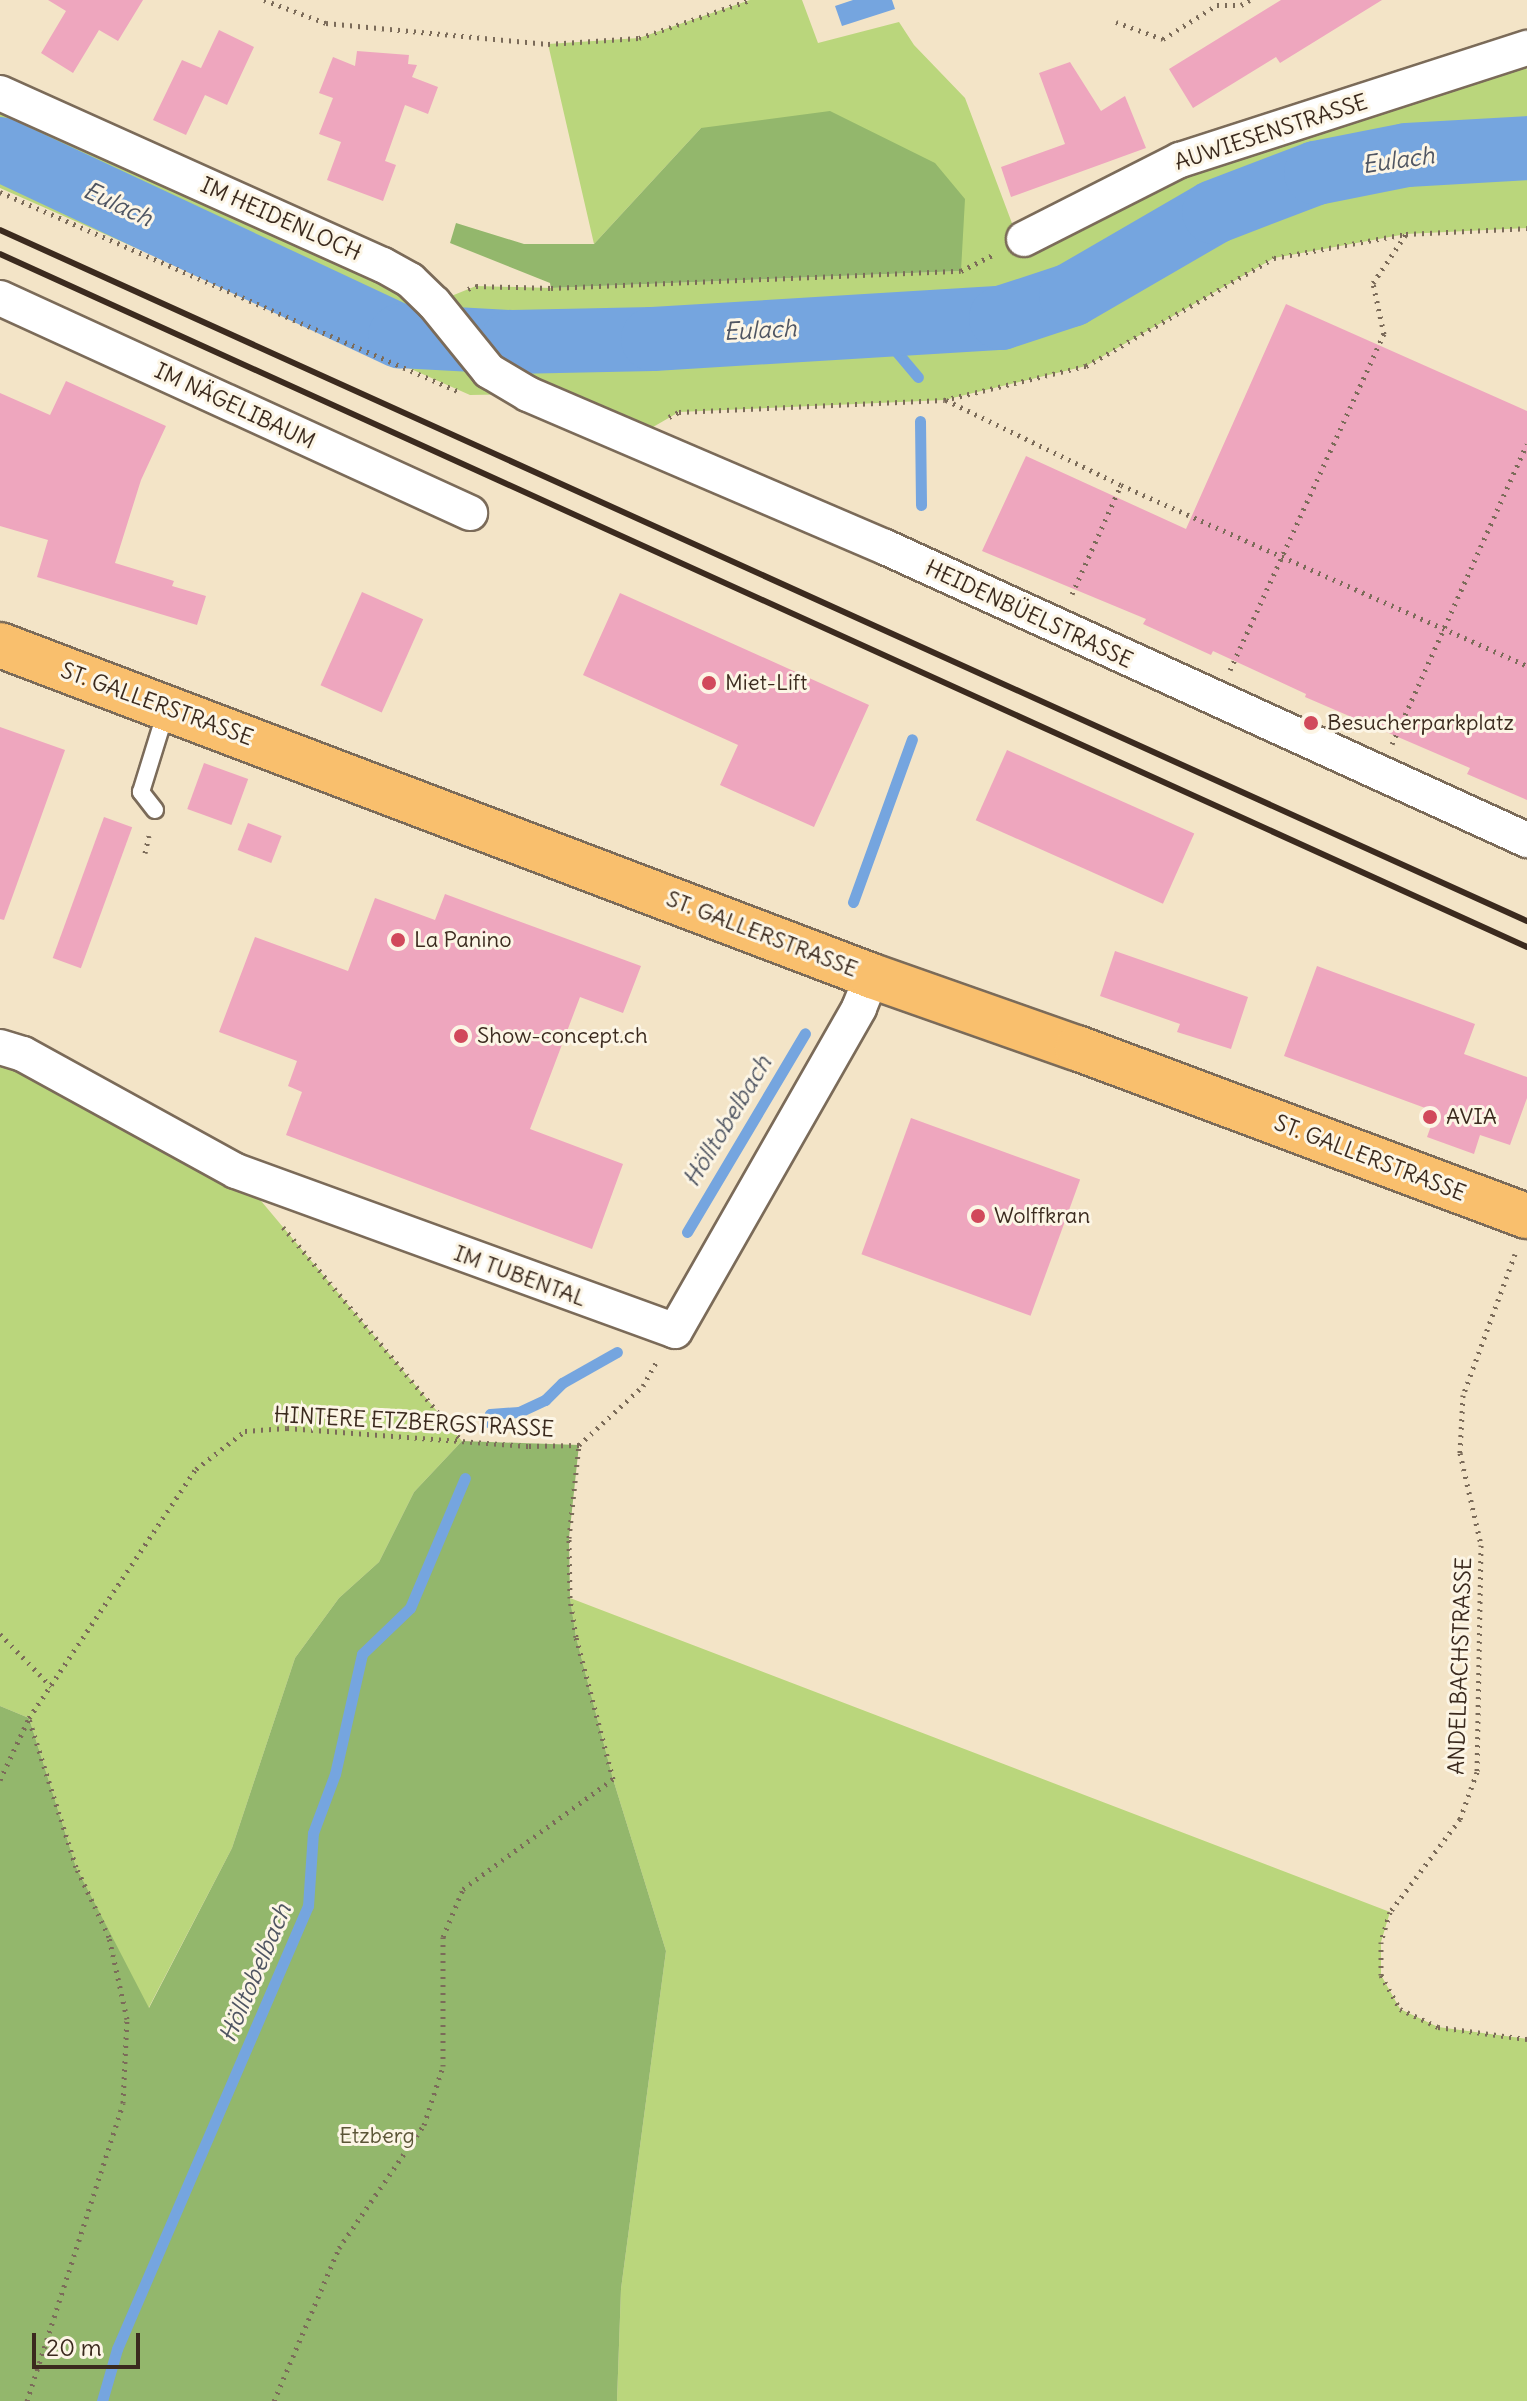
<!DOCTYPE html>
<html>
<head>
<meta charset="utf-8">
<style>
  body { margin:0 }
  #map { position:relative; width:1527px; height:2401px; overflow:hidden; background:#f3e4c7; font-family:Delius,sans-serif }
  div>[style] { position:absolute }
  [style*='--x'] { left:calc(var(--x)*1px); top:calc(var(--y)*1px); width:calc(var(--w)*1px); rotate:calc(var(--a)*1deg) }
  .green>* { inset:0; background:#bad67c }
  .forest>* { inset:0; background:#93b76c }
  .water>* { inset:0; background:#75a5df }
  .stream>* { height:11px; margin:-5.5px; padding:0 5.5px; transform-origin:5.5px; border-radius:5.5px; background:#75a5df }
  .river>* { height:64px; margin:-32px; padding:0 32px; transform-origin:32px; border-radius:32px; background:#75a5df }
  .building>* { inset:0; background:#eea6be; transform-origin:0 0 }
  .path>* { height:5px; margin-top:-2.5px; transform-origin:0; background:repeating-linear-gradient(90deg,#7b6b59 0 2px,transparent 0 8px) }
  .roads { filter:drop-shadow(2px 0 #7b6b59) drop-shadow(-2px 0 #7b6b59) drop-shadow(0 2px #7b6b59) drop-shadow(0 -2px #7b6b59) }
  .service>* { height:16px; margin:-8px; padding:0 8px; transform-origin:8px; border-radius:8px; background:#fff }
  .minor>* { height:34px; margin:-17px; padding:0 17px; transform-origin:17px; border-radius:17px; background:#fff }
  .primary>* { height:44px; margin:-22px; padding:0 22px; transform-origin:22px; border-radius:22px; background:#f9bf6d }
  .rail>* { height:6px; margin:-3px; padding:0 3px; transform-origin:3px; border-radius:3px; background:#3b2a1e }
  .dots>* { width:22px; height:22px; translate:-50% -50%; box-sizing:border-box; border:4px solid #fcf5e5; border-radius:50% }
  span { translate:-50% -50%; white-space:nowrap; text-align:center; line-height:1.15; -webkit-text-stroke:6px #fcf5e5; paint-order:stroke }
  .street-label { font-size:22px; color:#3b2a1e }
  .poi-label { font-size:22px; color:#3b2a1e }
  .left { translate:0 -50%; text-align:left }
  .park-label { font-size:22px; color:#5b5536 }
  .water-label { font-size:24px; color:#4f5562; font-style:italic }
  .scale { position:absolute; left:32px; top:2333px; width:108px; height:36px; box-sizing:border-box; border:4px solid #3b2a1e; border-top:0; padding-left:10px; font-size:24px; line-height:28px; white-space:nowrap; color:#3b2a1e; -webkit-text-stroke:6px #fcf5e5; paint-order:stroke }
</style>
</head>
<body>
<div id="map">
  <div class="green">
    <i style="clip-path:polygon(750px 0,802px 0,818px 43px,899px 22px,914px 45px,965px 98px,1019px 242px,1180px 160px,1519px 52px,1527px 70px,1527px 228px,1406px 234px,1274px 258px,1086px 366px,944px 400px,679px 412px,634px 438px,528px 394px,470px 395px,0 188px,0 93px,434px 303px,476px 286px,551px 288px,961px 271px,701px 128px,594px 244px,548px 44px,639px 38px)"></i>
    <i style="clip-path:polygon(0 1047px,236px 1171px,462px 1441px,414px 1492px,379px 1562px,339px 1598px,295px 1658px,232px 1848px,148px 2009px,76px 1867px,29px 1718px,0 1706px)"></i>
    <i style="clip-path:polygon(570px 1598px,1390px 1912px,1381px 1942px,1381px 1975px,1400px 2009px,1438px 2027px,1527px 2039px,1527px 2401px,617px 2401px,621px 2289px,666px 1951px,613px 1779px,576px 1637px)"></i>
  </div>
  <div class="forest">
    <i style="clip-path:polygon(830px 111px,935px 163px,965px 199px,961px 271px,551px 288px,550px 283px,450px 243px,456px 223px,524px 244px,594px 244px,701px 128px)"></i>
    <i style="clip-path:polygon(462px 1441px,579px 1445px,569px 1538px,570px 1598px,576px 1637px,613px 1779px,666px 1951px,621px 2289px,617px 2401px,0 2401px,0 1706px,29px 1718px,76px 1867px,149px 2008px,232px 1848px,295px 1658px,339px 1598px,379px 1562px,414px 1492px)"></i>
  </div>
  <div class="water">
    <i style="clip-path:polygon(853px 0,892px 0,895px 9px,842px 26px,835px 6px)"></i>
  </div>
  <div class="stream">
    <i style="--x:874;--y:325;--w:68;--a:49.8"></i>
    <i style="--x:920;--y:421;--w:84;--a:89.3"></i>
    <i style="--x:853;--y:902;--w:173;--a:-70.1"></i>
    <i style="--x:687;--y:1232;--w:231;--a:-59.3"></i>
    <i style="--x:488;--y:1422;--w:8;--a:-76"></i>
    <i style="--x:490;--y:1414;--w:29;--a:-4"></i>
    <i style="--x:519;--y:1412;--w:29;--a:-25"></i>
    <i style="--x:545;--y:1400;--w:24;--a:-45"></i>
    <i style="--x:562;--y:1383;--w:63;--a:-29.4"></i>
    <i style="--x:102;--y:2401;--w:54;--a:-73.9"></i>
    <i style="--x:117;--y:2349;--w:482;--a:-66.7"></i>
    <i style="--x:308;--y:1906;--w:73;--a:-86.1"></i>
    <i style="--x:313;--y:1833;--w:63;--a:-69.6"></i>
    <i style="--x:335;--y:1774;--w:123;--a:-77.3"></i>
    <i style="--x:362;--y:1654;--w:66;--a:-43.8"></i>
    <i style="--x:410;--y:1608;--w:141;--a:-67.1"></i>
  </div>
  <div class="river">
    <i style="--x:0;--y:149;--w:442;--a:25.1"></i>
    <i style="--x:400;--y:336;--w:112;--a:3.1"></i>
    <i style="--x:512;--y:342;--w:141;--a:-1.2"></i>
    <i style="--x:653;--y:339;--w:349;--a:-3.5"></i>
    <i style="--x:1001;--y:318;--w:74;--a:-18.2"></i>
    <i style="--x:1071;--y:295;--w:165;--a:-30.1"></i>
    <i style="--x:1214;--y:212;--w:109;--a:-20.9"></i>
    <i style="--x:1316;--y:173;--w:93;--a:-11.2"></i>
    <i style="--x:1407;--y:155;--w:120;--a:-3.3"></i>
  </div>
  <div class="building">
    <i style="clip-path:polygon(48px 0,143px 0,118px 41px,99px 30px,73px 73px,41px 53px,66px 11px)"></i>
    <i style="clip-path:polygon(1281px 0,1382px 0,1280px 63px,1276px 57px,1193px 108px,1169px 69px)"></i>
    <i style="clip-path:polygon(219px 30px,254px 47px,227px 105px,205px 95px,186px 135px,153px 120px,182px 60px,201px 68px)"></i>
    <i style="clip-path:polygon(357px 51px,409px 55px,408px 64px,417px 65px,412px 77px,438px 87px,428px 114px,405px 105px,385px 161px,396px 165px,383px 201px,327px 180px,341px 142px,319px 134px,333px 98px,319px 93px,333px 57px,355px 66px)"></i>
    <i style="clip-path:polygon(1070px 62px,1101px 111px,1125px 96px,1146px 148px,1011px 197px,1001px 167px,1065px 144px,1039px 73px)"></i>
    <i style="clip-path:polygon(1286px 304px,1527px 411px,1527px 800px,1467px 774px,1470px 768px,1305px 697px,1306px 694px,1213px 651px,1211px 655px,1143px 624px,1146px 619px,982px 551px,1026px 456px,1186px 529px)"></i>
    <i style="clip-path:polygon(66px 381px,166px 426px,141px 480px,115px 563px,174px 581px,172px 586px,206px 596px,197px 625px,37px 577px,48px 540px,0 526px,0 393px,50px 415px)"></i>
    <i style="left:362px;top:592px;width:67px;height:102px;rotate:24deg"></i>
    <i style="clip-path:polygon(620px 593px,869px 705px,814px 827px,720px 785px,738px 745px,583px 675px)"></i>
    <i style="clip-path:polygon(0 727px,65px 750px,4px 920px,0 919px)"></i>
    <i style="left:1007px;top:750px;width:205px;height:77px;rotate:24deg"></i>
    <i style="left:204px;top:763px;width:47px;height:49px;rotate:20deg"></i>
    <i style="left:104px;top:817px;width:30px;height:150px;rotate:20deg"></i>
    <i style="left:248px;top:823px;width:36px;height:29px;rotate:21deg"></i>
    <i style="clip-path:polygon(445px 894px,641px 966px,623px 1013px,580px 997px,530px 1129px,623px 1164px,592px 1249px,286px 1135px,302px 1092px,288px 1086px,297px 1061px,219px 1032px,255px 937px,348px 971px,375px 898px,435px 920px)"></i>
    <i style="clip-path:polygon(1115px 951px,1248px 997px,1231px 1049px,1177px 1032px,1180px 1024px,1100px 996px)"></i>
    <i style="clip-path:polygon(1317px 966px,1475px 1024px,1464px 1054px,1527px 1077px,1527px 1098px,1510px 1145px,1480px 1135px,1474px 1154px,1427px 1137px,1436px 1112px,1284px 1056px)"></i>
    <i style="left:911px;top:1118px;width:180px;height:145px;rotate:20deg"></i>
  </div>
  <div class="path">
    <i style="--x:264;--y:0;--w:66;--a:20.4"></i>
    <i style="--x:326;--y:23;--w:223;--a:5.4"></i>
    <i style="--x:548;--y:44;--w:91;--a:-3.8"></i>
    <i style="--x:639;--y:38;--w:117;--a:-18.9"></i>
    <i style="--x:1116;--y:22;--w:50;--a:19.9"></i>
    <i style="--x:1163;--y:39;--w:64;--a:-32.2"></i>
    <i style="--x:1217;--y:5;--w:24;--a:0"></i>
    <i style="--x:1241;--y:5;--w:10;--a:-29"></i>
    <i style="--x:0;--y:192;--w:499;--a:23.5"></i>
    <i style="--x:468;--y:289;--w:9;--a:-21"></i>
    <i style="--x:476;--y:286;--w:75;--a:1.5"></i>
    <i style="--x:551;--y:288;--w:410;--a:-2.4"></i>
    <i style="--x:961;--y:271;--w:36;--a:-27"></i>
    <i style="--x:946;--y:400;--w:195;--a:25.9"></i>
    <i style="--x:1121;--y:485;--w:445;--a:24"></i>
    <i style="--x:669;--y:417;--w:11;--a:-27"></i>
    <i style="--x:679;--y:412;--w:265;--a:-2.6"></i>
    <i style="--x:944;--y:400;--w:146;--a:-13.5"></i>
    <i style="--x:1086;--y:366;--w:217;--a:-29.9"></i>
    <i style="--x:1274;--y:258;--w:134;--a:-10.3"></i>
    <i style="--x:1406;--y:234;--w:121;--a:-2.8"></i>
    <i style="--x:1072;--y:594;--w:120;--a:-65.8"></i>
    <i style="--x:1230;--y:670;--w:370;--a:-65.4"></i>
    <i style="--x:1384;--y:334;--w:52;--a:-102.2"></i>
    <i style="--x:1373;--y:283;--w:59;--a:-56"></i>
    <i style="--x:1392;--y:744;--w:329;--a:-65.8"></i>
    <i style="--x:145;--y:853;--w:18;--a:-77"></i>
    <i style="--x:283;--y:1227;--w:278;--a:50.1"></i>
    <i style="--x:1515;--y:1254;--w:150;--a:110.2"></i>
    <i style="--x:1463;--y:1395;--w:58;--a:93"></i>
    <i style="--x:1460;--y:1453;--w:94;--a:77.1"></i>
    <i style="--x:1481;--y:1545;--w:227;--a:91"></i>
    <i style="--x:1477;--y:1772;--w:50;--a:109.9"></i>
    <i style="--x:1460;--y:1819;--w:116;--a:127"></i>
    <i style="--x:1390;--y:1912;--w:31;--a:107"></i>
    <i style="--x:1381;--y:1942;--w:33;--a:90"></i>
    <i style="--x:1381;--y:1975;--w:39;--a:61"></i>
    <i style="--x:1400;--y:2009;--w:42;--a:25.3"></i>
    <i style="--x:1438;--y:2027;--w:90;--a:7.7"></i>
    <i style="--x:0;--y:1634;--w:73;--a:45.6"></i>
    <i style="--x:0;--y:1780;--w:68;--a:-64.9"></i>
    <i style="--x:29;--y:1718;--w:300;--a:-56.2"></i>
    <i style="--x:196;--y:1469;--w:62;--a:-37.8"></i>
    <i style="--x:245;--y:1431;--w:42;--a:-4.1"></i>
    <i style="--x:287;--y:1428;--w:243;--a:4.3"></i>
    <i style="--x:529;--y:1446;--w:50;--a:-1.1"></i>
    <i style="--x:27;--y:2401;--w:313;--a:-72.1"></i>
    <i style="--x:123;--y:2103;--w:84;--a:-87.3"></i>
    <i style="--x:127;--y:2019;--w:84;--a:-102.4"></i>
    <i style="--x:109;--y:1937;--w:77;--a:-115.2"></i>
    <i style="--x:76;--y:1867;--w:155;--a:-107.6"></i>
    <i style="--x:274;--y:2401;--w:166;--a:-67"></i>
    <i style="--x:339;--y:2248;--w:150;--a:-55.4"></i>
    <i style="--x:424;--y:2125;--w:62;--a:-72.1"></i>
    <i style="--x:443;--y:2066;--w:129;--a:-90"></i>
    <i style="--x:443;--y:1937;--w:52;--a:-67.4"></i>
    <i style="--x:463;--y:1889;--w:186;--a:-36.3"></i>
    <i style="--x:613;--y:1779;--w:147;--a:-104.6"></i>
    <i style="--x:576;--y:1637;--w:39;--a:-99"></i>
    <i style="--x:570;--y:1598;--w:60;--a:-91"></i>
    <i style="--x:569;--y:1538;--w:94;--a:-83.9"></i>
    <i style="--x:579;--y:1445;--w:87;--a:-42.7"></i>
    <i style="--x:643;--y:1386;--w:31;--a:-61"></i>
  </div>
  <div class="roads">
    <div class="service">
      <i style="--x:155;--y:810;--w:23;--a:-128"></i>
      <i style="--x:141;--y:792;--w:88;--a:-72.8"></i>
    </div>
    <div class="minor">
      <i style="--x:0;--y:93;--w:420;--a:24.2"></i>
      <i style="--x:383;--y:265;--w:31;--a:29"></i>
      <i style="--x:410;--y:280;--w:33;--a:44"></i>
      <i style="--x:434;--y:303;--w:87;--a:51"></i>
      <i style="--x:489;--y:371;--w:45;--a:30.5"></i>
      <i style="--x:528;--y:394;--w:388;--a:23.2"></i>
      <i style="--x:885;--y:547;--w:706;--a:24.53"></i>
      <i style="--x:1024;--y:239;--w:175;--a:-26.9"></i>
      <i style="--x:1180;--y:160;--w:365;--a:-17.9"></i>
      <i style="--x:0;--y:298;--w:517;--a:24.58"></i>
      <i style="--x:0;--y:1047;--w:24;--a:17"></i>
      <i style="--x:23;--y:1054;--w:243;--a:28.8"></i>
      <i style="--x:236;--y:1171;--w:467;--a:20"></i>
      <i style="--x:675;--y:1331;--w:372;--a:-60.3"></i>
      <i style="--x:859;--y:1008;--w:35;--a:-68"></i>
    </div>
    <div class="primary">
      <i style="--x:0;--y:645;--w:933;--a:20.79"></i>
      <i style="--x:872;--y:976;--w:217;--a:19.4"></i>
      <i style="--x:1077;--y:1048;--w:480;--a:20.5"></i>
    </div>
  </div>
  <div class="rail">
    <i style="--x:0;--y:230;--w:1676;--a:24.35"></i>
    <i style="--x:0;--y:254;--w:1677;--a:24.41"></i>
  </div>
  <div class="dots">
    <i style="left:709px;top:683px;background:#d1495b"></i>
    <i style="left:1311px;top:723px;background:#d1495b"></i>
    <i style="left:398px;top:940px;background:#d1495b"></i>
    <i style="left:461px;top:1036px;background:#d1495b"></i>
    <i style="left:1430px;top:1117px;background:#d1495b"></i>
    <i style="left:978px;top:1216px;background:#d1495b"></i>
  </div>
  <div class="street-label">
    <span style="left:1271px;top:132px;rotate:-18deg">AUWIESENSTRASSE</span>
    <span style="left:281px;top:219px;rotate:24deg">IM HEIDENLOCH</span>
    <span style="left:235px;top:406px;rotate:25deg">IM NÄGELIBAUM</span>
    <span style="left:1029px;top:614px;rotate:25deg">HEIDENBÜELSTRASSE</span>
    <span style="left:157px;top:704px;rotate:20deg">ST. GALLERSTRASSE</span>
    <span style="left:762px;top:934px;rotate:21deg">ST. GALLERSTRASSE</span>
    <span style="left:1370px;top:1158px;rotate:21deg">ST. GALLERSTRASSE</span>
    <span style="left:520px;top:1276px;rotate:20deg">IM TUBENTAL</span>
    <span style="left:414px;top:1422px;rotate:3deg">HINTERE ETZBERGSTRASSE</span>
    <span style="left:1460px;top:1666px;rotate:-88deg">ANDELBACHSTRASSE</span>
  </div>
  <div class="poi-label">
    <span class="left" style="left:725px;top:683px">Miet-Lift</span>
    <span class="left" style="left:1327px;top:723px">Besucherparkplatz</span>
    <span class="left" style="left:414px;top:940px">La Panino</span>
    <span class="left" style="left:477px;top:1036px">Show-concept.ch</span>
    <span class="left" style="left:1446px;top:1117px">AVIA</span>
    <span class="left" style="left:994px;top:1216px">Wolffkran</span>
  </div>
  <div class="park-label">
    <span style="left:377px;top:2136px">Etzberg</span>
  </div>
  <div class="water-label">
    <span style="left:1398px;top:160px;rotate:-8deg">Eulach</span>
    <span style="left:118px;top:204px;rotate:25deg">Eulach</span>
    <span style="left:760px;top:330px;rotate:-3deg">Eulach</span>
    <span style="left:727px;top:1121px;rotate:-59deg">Hölltobelbach</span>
    <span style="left:255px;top:1973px;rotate:-67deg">Hölltobelbach</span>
  </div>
  <div class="scale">20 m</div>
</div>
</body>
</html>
